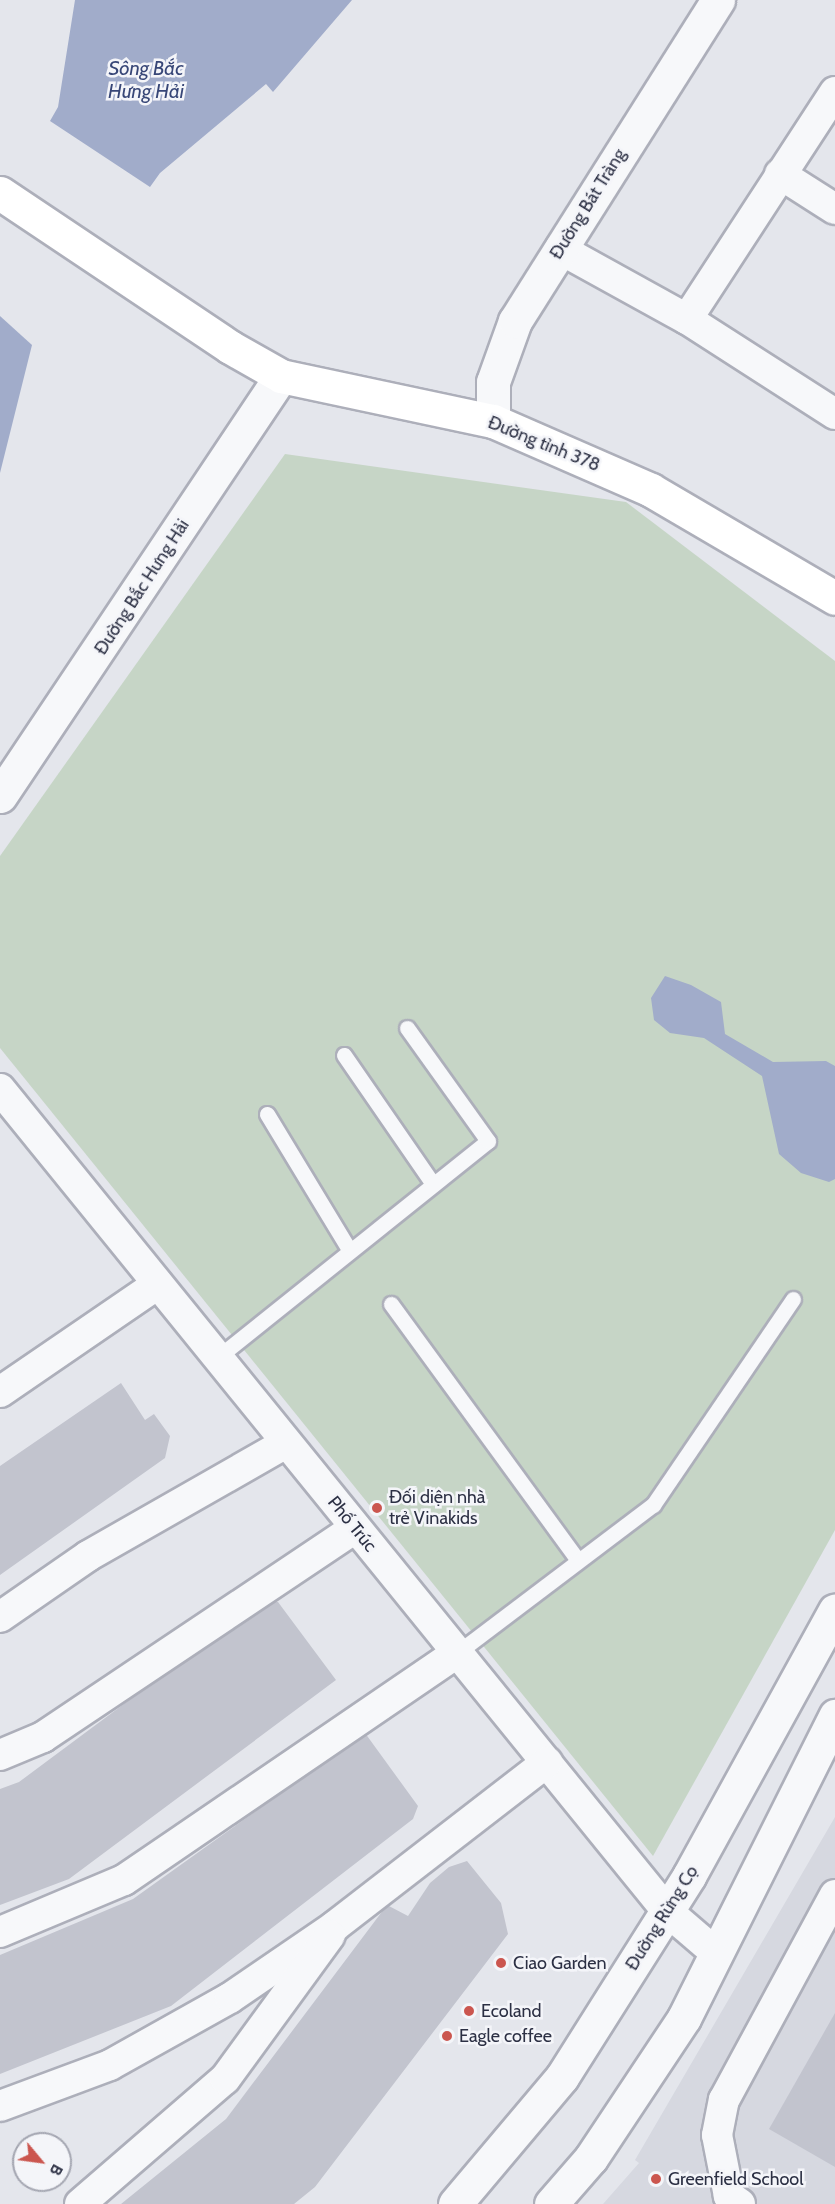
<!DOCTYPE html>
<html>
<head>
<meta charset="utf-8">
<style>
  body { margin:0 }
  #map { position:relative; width:835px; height:2204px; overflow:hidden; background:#e4e6ec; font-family:Cabin,sans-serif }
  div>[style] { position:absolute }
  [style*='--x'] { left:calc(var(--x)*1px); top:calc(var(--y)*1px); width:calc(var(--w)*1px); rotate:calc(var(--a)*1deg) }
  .built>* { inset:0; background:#d6d8e0 }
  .green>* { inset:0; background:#c6d5c6 }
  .water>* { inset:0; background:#a1acca }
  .building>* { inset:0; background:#c2c4ce }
  .roads { filter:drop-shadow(2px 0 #adafba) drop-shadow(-2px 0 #adafba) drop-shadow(0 2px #adafba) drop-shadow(0 -2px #adafba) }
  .service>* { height:15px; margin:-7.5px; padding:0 7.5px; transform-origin:7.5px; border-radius:7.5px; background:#f7f8fa }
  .minor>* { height:30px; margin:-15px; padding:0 15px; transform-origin:15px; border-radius:15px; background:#f7f8fa }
  .tertiary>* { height:33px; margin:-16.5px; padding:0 16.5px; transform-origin:16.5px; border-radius:16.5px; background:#f7f8fa }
  .primary>* { height:33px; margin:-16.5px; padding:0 16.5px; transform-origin:16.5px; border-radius:16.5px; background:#fff }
  .dots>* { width:16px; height:16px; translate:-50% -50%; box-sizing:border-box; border:3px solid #f4f5f9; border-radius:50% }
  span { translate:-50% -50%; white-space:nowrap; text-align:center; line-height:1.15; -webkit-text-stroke:5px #f4f5f9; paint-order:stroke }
  .street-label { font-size:18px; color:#2c3044 }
  .poi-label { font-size:18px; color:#2c3044 }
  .left { translate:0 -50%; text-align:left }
  .water-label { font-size:20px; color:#374677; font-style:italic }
  .north { position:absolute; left:12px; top:2132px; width:60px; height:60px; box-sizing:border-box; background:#f4f5f9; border:2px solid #a4a6b1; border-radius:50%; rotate:119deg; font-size:16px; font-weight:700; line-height:24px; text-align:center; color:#2c3044 }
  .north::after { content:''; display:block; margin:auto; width:21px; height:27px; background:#cb564f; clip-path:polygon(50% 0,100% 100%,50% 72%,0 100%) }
</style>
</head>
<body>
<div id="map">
  <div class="built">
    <i style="clip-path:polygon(835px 1817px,835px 2204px,603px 2204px,639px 2163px,635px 2160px)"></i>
  </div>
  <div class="green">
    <i style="clip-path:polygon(285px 454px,626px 502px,835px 661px,835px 1530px,653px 1856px,0 1048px,0 856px)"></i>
  </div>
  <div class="water">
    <i style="clip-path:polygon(75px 0,352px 0,273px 92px,266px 84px,160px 173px,150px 187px,50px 121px,58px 107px)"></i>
    <i style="clip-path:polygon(0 316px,32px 345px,0 473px)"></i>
    <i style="clip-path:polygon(665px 976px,691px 985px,721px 1002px,725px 1034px,773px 1062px,826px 1061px,835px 1066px,835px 1179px,829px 1182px,801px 1173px,779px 1154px,762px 1076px,704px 1038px,670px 1033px,654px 1020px,651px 998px)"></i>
  </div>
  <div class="building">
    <i style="clip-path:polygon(121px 1383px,145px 1420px,154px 1414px,170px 1436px,165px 1458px,0 1575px,0 1466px)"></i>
    <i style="clip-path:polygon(261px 1602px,278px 1602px,336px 1680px,69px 1879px,0 1905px,0 1789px,19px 1782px)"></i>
    <i style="clip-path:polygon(365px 1733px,418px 1806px,413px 1819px,171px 2006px,0 2074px,0 1955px,133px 1899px)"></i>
    <i style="clip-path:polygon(467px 1861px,501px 1903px,508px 1934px,315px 2187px,294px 2204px,121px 2204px,226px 2119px,387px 1905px,408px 1916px,430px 1883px,449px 1867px)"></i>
    <i style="clip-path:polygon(835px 2013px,835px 2167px,769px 2129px)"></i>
  </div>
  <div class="roads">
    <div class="service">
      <i style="--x:344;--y:1055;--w:157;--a:55.4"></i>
      <i style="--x:267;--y:1114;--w:160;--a:58.8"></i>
      <i style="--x:391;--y:1304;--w:317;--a:53.9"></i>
      <i style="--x:217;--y:1358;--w:347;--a:-38.7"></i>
      <i style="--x:488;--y:1141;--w:139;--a:-125.6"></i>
      <i style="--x:457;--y:1653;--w:246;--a:-37.1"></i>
      <i style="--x:653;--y:1505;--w:249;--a:-55.8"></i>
    </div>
    <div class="minor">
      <i style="--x:780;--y:174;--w:65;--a:32.5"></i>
      <i style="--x:560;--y:249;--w:145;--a:28.9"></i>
      <i style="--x:687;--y:319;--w:271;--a:-56.9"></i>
      <i style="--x:687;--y:319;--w:176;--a:32.7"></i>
      <i style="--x:0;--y:1089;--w:1059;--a:50.94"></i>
      <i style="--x:667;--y:1911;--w:65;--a:40.6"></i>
      <i style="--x:0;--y:1392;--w:191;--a:-34.4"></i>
      <i style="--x:0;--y:1617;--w:107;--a:-34.7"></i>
      <i style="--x:88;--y:1556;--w:228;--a:-29.7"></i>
      <i style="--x:0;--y:1755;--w:47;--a:-22.7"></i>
      <i style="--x:43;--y:1737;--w:376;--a:-33.8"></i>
      <i style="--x:0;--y:1932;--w:134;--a:-22.8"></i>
      <i style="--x:124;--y:1880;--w:403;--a:-34.3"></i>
      <i style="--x:0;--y:2106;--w:117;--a:-20.4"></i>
      <i style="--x:110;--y:2065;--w:137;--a:-29.2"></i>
      <i style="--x:230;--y:1998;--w:127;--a:-34.4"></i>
      <i style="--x:335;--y:1926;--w:268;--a:-37.7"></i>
      <i style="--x:80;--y:2204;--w:191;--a:-40.8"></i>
      <i style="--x:225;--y:2079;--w:178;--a:-53.9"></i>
      <i style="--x:740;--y:2204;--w:14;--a:-144"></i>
      <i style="--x:729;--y:2196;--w:62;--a:-101.1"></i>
      <i style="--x:717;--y:2135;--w:36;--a:-79"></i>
      <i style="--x:724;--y:2100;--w:233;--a:-61.6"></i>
    </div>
    <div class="tertiary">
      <i style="--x:493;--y:421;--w:39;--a:-90"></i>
      <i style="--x:493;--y:382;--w:65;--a:-70.2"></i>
      <i style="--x:515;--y:321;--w:380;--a:-57.7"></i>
      <i style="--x:0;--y:796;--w:505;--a:-56.22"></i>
      <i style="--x:455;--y:2204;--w:166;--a:-49.9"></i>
      <i style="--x:562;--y:2077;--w:238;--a:-57.7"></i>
      <i style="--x:689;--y:1876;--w:303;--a:-61.2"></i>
      <i style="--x:551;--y:2204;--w:61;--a:-49"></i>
      <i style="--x:591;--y:2158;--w:168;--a:-56.4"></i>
      <i style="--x:684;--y:2018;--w:338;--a:-63.4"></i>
    </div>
    <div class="primary">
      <i style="--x:0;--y:193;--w:277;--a:33.8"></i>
      <i style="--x:230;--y:347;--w:59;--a:29.6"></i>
      <i style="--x:281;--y:376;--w:217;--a:12"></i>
      <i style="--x:493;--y:421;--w:172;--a:23.6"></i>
      <i style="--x:651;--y:490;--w:213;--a:30.4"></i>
    </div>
  </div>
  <div class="dots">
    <i style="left:377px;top:1508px;background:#cb564f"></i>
    <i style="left:501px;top:1963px;background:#cb564f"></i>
    <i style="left:469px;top:2011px;background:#cb564f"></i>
    <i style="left:447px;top:2036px;background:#cb564f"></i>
    <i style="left:656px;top:2179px;background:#cb564f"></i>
  </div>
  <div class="street-label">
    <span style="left:588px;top:204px;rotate:-58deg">Đường Bát Tràng</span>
    <span style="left:544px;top:444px;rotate:22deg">Đường tỉnh 378</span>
    <span style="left:142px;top:587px;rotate:-57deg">Đường Bắc Hưng Hải</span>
    <span style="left:352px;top:1524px;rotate:51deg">Phố Trúc</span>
    <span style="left:662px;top:1918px;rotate:-58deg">Đường Rừng Cọ</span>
  </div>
  <div class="poi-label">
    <span class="left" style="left:389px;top:1508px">Đối diện nhà<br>trẻ Vinakids</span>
    <span class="left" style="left:513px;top:1963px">Ciao Garden</span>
    <span class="left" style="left:481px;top:2011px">Ecoland</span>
    <span class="left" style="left:459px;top:2036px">Eagle coffee</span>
    <span class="left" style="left:668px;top:2179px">Greenfield School</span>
  </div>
  <div class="water-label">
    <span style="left:146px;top:80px">Sông Bắc<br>Hưng Hải</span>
  </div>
  <div class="north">B</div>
</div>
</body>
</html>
